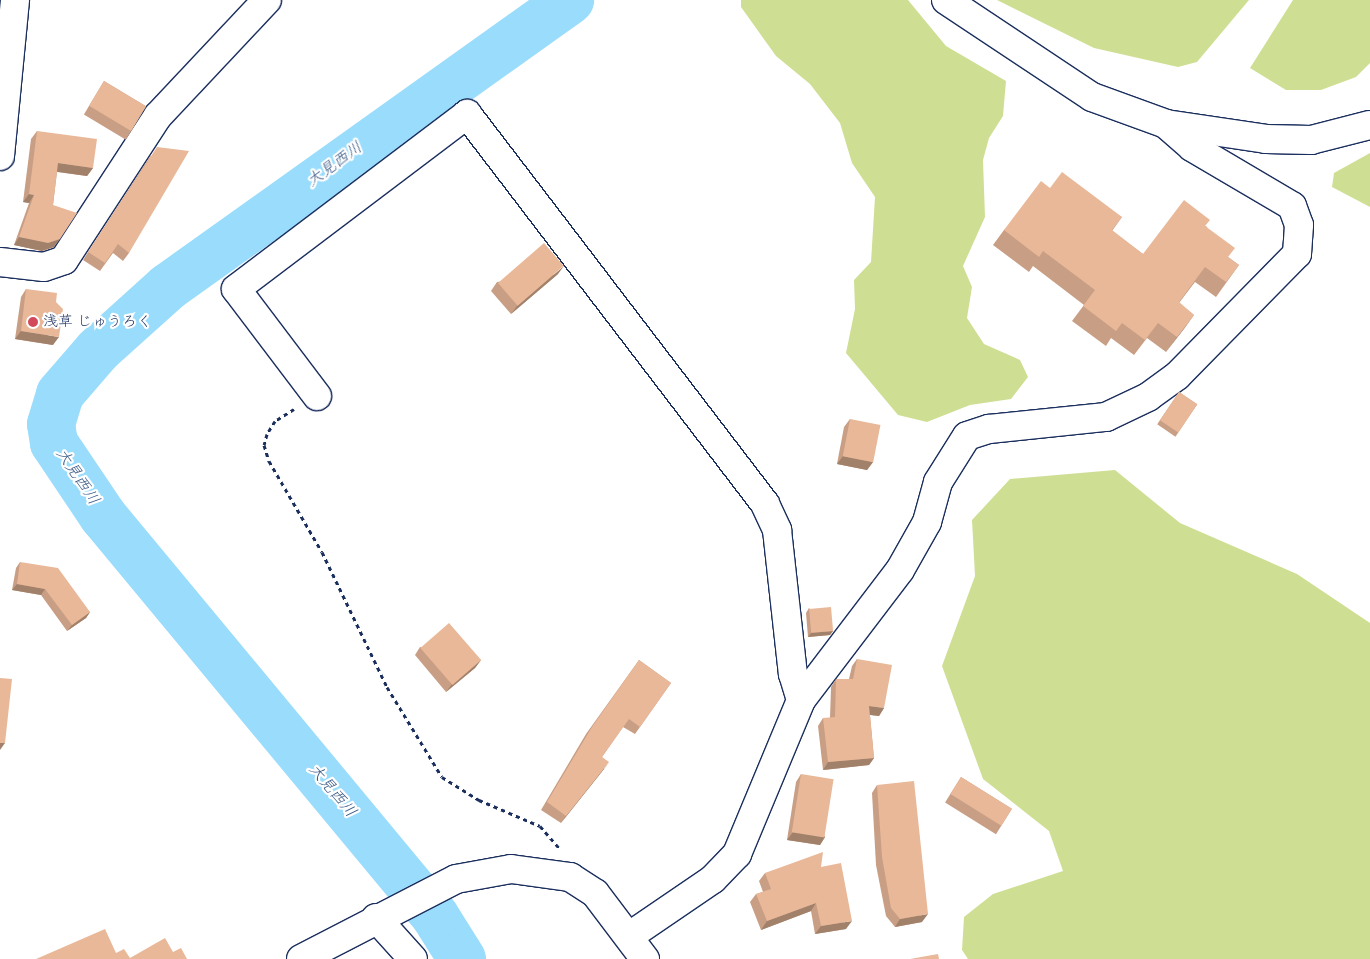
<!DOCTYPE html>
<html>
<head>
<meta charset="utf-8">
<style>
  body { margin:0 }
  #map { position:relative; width:1370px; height:959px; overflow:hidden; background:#fff; font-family:"Balsamiq Sans","Klee One",sans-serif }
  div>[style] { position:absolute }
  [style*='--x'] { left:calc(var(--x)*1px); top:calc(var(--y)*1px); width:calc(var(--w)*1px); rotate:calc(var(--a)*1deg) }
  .green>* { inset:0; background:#cedf93 }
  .river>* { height:48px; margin:-24px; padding:0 24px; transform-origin:24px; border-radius:24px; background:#99dcfb }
  .path>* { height:3px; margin-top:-1.5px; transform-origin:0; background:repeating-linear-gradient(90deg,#1b2f5e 0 4px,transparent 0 8px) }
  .roads { filter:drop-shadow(1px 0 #1b2f5e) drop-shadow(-1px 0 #1b2f5e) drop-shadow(0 1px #1b2f5e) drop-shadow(0 -1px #1b2f5e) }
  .minor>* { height:28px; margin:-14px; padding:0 14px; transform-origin:14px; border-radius:14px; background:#fff }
  .major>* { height:28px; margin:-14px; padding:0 14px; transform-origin:14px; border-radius:14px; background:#fff }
  .wall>* { inset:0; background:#c89e84; transform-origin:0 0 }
  .shaded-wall>* { inset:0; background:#a2816b }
  .building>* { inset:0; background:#e8b899; transform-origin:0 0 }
  .dots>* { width:14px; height:14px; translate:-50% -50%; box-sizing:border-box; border:2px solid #fff; border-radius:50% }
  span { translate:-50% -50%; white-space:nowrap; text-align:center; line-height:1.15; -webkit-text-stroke:4.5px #fff; paint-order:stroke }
  .poi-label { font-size:15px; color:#1b2f5e }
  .left { translate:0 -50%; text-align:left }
  .water-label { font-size:16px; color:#3a5a85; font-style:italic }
</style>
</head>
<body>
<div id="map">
  <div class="green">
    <i style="clip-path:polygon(741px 0,908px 0,946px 46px,1006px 81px,1003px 116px,989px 138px,983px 160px,985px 217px,963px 266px,972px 287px,967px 318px,984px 344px,1020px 360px,1028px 377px,1011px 399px,970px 405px,927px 422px,898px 415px,846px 353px,855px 309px,854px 280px,871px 262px,875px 197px,852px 163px,840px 123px,810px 84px,776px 56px,741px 7px)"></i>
    <i style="clip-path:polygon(997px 0,1249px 0,1197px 62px,1178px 67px,1094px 48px)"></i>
    <i style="clip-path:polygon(1293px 0,1370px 0,1370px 63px,1356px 77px,1321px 90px,1286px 90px,1250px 68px)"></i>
    <i style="clip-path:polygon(1370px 153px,1370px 207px,1332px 187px,1334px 173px)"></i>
    <i style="clip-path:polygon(1115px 470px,1180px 523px,1297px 574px,1370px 623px,1370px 959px,968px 959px,962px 950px,964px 917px,993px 894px,1063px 871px,1049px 831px,983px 779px,942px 666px,975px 576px,972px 520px,1010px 479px)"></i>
  </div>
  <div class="river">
    <i style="--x:462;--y:959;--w:51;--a:-122.1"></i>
    <i style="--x:435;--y:916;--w:520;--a:-129.69"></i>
    <i style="--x:103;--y:516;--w:88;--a:-123.9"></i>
    <i style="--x:54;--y:443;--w:19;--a:-99"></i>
    <i style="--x:51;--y:424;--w:31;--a:-73"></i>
    <i style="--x:60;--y:394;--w:58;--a:-49.2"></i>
    <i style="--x:98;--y:350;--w:94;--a:-42"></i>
    <i style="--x:168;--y:287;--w:494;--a:-35.5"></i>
  </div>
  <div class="path">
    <i style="--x:294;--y:409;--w:22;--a:148"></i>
    <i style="--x:275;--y:421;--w:15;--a:122"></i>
    <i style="--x:267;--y:434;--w:11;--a:105"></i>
    <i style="--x:264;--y:445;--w:17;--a:73"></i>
    <i style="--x:269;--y:461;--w:105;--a:59.8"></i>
    <i style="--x:322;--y:552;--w:150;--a:64.3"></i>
    <i style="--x:387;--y:687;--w:105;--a:58.6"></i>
    <i style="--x:442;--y:777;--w:44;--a:31.9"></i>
    <i style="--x:479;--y:800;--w:66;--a:23.1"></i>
    <i style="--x:540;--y:826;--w:29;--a:49"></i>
  </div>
  <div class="roads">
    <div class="minor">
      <i style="--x:946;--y:0;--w:175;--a:33.6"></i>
      <i style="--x:1092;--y:97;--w:79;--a:20"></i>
      <i style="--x:1166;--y:124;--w:101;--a:8.5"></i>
      <i style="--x:1266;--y:139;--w:45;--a:1.3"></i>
      <i style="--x:1311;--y:140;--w:61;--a:-14.3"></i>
      <i style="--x:0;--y:262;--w:44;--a:6.5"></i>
      <i style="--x:44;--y:267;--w:21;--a:-19"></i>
      <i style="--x:64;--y:260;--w:172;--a:-56.9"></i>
      <i style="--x:158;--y:116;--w:159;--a:-46.8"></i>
      <i style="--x:317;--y:396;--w:134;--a:-127.1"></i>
      <i style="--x:236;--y:289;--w:290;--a:-37.1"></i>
      <i style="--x:467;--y:114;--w:491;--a:52.6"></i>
      <i style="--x:765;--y:504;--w:29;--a:65"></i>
      <i style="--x:777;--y:530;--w:145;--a:83.7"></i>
      <i style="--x:793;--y:674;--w:27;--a:73"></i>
      <i style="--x:376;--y:918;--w:55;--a:47.9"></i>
      <i style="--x:631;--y:935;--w:99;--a:-34.3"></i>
      <i style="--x:713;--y:879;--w:35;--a:-46"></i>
      <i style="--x:737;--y:854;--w:167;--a:-67.4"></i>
      <i style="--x:801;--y:700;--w:163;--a:-52.7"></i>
      <i style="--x:900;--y:570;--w:55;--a:-60.6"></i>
      <i style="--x:927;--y:522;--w:41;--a:-74.6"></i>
      <i style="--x:938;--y:482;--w:54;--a:-57.8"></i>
      <i style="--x:967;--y:436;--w:23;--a:-18"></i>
      <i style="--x:989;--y:429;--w:118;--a:-5.9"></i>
      <i style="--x:1106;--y:417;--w:47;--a:-25.5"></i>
      <i style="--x:1148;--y:397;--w:36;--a:-36"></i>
      <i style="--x:1177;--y:376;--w:171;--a:-45.5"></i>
      <i style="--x:1297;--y:254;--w:29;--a:-86"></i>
      <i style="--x:1299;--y:225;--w:20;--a:-110"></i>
      <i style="--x:1292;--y:206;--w:116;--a:-149.5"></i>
      <i style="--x:1192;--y:147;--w:35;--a:-139"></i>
      <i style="--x:301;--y:959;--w:174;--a:-27.3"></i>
      <i style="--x:456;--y:879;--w:56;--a:-10.3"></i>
      <i style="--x:511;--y:869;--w:60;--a:7.7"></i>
      <i style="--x:570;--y:877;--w:30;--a:33"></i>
      <i style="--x:595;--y:893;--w:83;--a:52.9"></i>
    </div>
    <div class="major">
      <i style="--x:0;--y:156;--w:157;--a:-84.5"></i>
    </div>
  </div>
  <div class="wall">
    <i style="left:104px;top:81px;width:49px;height:39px;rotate:31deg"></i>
    <i style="clip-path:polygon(37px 131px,93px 168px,87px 176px,57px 172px,53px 205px,54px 247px,42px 251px,14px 245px,29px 203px,23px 202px,31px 139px)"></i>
    <i style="clip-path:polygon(151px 155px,129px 253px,123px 261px,113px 253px,100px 271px,83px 260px)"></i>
    <i style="clip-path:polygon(1050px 188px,1122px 217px,1112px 231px,1143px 254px,1206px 226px,1228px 257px,1239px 265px,1216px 297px,1195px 282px,1179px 303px,1194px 315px,1166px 352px,1147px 338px,1134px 355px,1111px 338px,1106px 346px,1072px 321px,1084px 305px,1033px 266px,1029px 272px,993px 245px,1004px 230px)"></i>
    <i style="clip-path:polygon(558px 274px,511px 314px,491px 291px,497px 282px)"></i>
    <i style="clip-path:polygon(26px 289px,53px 345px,15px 339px,21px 297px)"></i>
    <i style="left:1179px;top:392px;width:22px;height:39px;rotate:34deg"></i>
    <i style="clip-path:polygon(850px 419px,873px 462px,867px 470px,837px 464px,844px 427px)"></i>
    <i style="clip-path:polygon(20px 562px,90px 612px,86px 618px,67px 631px,41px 595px,12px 590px,16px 568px)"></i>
    <i style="clip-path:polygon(809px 608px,833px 631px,830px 635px,808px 637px,806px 613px)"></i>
    <i style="clip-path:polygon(420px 647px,481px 660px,475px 668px,446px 692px,415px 655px)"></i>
    <i style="clip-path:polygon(857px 659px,884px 708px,879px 716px,870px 715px,874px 758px,869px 765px,823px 770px,818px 726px,823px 718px,830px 718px,831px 687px,836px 679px,849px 679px,852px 666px)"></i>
    <i style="clip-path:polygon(639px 660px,671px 683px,635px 734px,623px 727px,602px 757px,604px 769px,561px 823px,541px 810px,586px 734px)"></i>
    <i style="clip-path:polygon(801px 774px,825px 837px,820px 845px,787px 840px,796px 782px)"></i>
    <i style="left:961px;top:777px;width:60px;height:30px;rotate:32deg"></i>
    <i style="clip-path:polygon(877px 785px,922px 922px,895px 927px,886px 916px,876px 865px,872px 793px)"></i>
    <i style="clip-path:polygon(821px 867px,846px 929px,815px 934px,811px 911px,761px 930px,750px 902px,756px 894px,763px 892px,759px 881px,765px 873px)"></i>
  </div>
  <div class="shaded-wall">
    <i style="clip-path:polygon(58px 163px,93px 168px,87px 176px,52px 171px)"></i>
    <i style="clip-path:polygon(29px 194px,34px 195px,29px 203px,23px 202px)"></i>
    <i style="clip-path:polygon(19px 237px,60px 239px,54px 247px,42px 251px,14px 245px)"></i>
    <i style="clip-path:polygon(564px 266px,558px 274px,511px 314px,517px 306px)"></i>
    <i style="clip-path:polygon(1194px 315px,1184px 329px,1166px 352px,1177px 337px)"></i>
    <i style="clip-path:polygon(21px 331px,59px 337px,53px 345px,15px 339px)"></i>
    <i style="clip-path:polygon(843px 456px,873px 462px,867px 470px,837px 464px)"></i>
    <i style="clip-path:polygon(17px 584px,45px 589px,41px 595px,12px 590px)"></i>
    <i style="clip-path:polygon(90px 612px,86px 618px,67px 631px,72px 625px)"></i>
    <i style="clip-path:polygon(833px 631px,830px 635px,808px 637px,811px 633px)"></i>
    <i style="clip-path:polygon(481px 660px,475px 668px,446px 692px,452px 684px)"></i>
    <i style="clip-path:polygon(869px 706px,884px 708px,879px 716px,863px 714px)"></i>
    <i style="clip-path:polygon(0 743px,5px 743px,0 750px)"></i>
    <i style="clip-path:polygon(874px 758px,869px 765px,823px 770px,828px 762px)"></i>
    <i style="clip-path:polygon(609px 762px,604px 769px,561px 823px,566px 816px)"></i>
    <i style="clip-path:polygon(793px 832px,825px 837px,820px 845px,787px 840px)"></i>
    <i style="clip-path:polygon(816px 903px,811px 911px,761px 930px,767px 921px)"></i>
    <i style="clip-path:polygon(928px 914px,922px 922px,895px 927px,900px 919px)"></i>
    <i style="clip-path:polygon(852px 921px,846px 929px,815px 934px,821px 926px)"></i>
  </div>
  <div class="building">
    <i style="left:104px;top:81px;width:49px;height:29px;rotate:31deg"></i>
    <i style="clip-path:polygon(37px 131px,97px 139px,93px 168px,58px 163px,53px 205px,77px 213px,60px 239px,48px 243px,19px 237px,34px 195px,29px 194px)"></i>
    <i style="clip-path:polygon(157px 147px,189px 151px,129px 253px,118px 244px,105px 263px,88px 252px)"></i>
    <i style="clip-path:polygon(1062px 172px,1122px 217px,1112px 230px,1143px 254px,1184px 200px,1210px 220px,1205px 226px,1235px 248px,1228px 257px,1239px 265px,1226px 282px,1205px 267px,1179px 302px,1194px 315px,1177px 337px,1158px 323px,1145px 340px,1122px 323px,1116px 331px,1083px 306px,1095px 290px,1043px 251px,1039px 257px,1004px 230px,1041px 181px,1050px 188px)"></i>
    <i style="left:544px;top:243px;width:30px;height:61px;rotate:49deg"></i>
    <i style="clip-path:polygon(26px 289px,57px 293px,56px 302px,63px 309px,59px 337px,21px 331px)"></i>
    <i style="left:1179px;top:392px;width:22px;height:34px;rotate:34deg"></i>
    <i style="left:850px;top:419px;width:31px;height:38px;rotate:11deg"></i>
    <i style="clip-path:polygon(20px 562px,58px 568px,90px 612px,72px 625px,45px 589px,17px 584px)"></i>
    <i style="left:831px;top:607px;width:24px;height:22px;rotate:85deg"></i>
    <i style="left:449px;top:623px;width:49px;height:38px;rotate:49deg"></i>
    <i style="clip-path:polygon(857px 659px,892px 665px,884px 708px,869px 706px,874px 758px,828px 762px,823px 718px,835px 717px,836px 679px,853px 679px)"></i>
    <i style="clip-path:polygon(639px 660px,671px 683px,640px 727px,629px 719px,602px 757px,609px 762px,566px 816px,547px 802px,592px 727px)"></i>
    <i style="clip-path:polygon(0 678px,12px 679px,5px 743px,0 743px)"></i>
    <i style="left:801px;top:774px;width:33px;height:59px;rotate:9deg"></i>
    <i style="left:961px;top:777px;width:60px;height:20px;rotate:32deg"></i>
    <i style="clip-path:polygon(914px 781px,928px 914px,900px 919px,891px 908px,882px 857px,877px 785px)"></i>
    <i style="clip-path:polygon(823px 852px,821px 867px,841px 863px,852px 921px,821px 926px,816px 903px,767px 921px,756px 894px,771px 889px,765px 873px)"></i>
    <i style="clip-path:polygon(105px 929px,116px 953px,124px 949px,130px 958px,165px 938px,173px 952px,181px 948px,187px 959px,36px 959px)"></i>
    <i style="clip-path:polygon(938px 954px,939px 959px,910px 959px)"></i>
  </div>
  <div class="dots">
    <i style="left:33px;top:322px;background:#d1495b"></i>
  </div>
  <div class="poi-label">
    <span class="left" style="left:43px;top:322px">浅草 じゅうろく</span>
  </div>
  <div class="water-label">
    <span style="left:335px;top:165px;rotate:-36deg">大見西川</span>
    <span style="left:77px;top:477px;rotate:56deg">大見西川</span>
    <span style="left:332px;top:791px;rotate:50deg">大見西川</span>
  </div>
</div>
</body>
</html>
